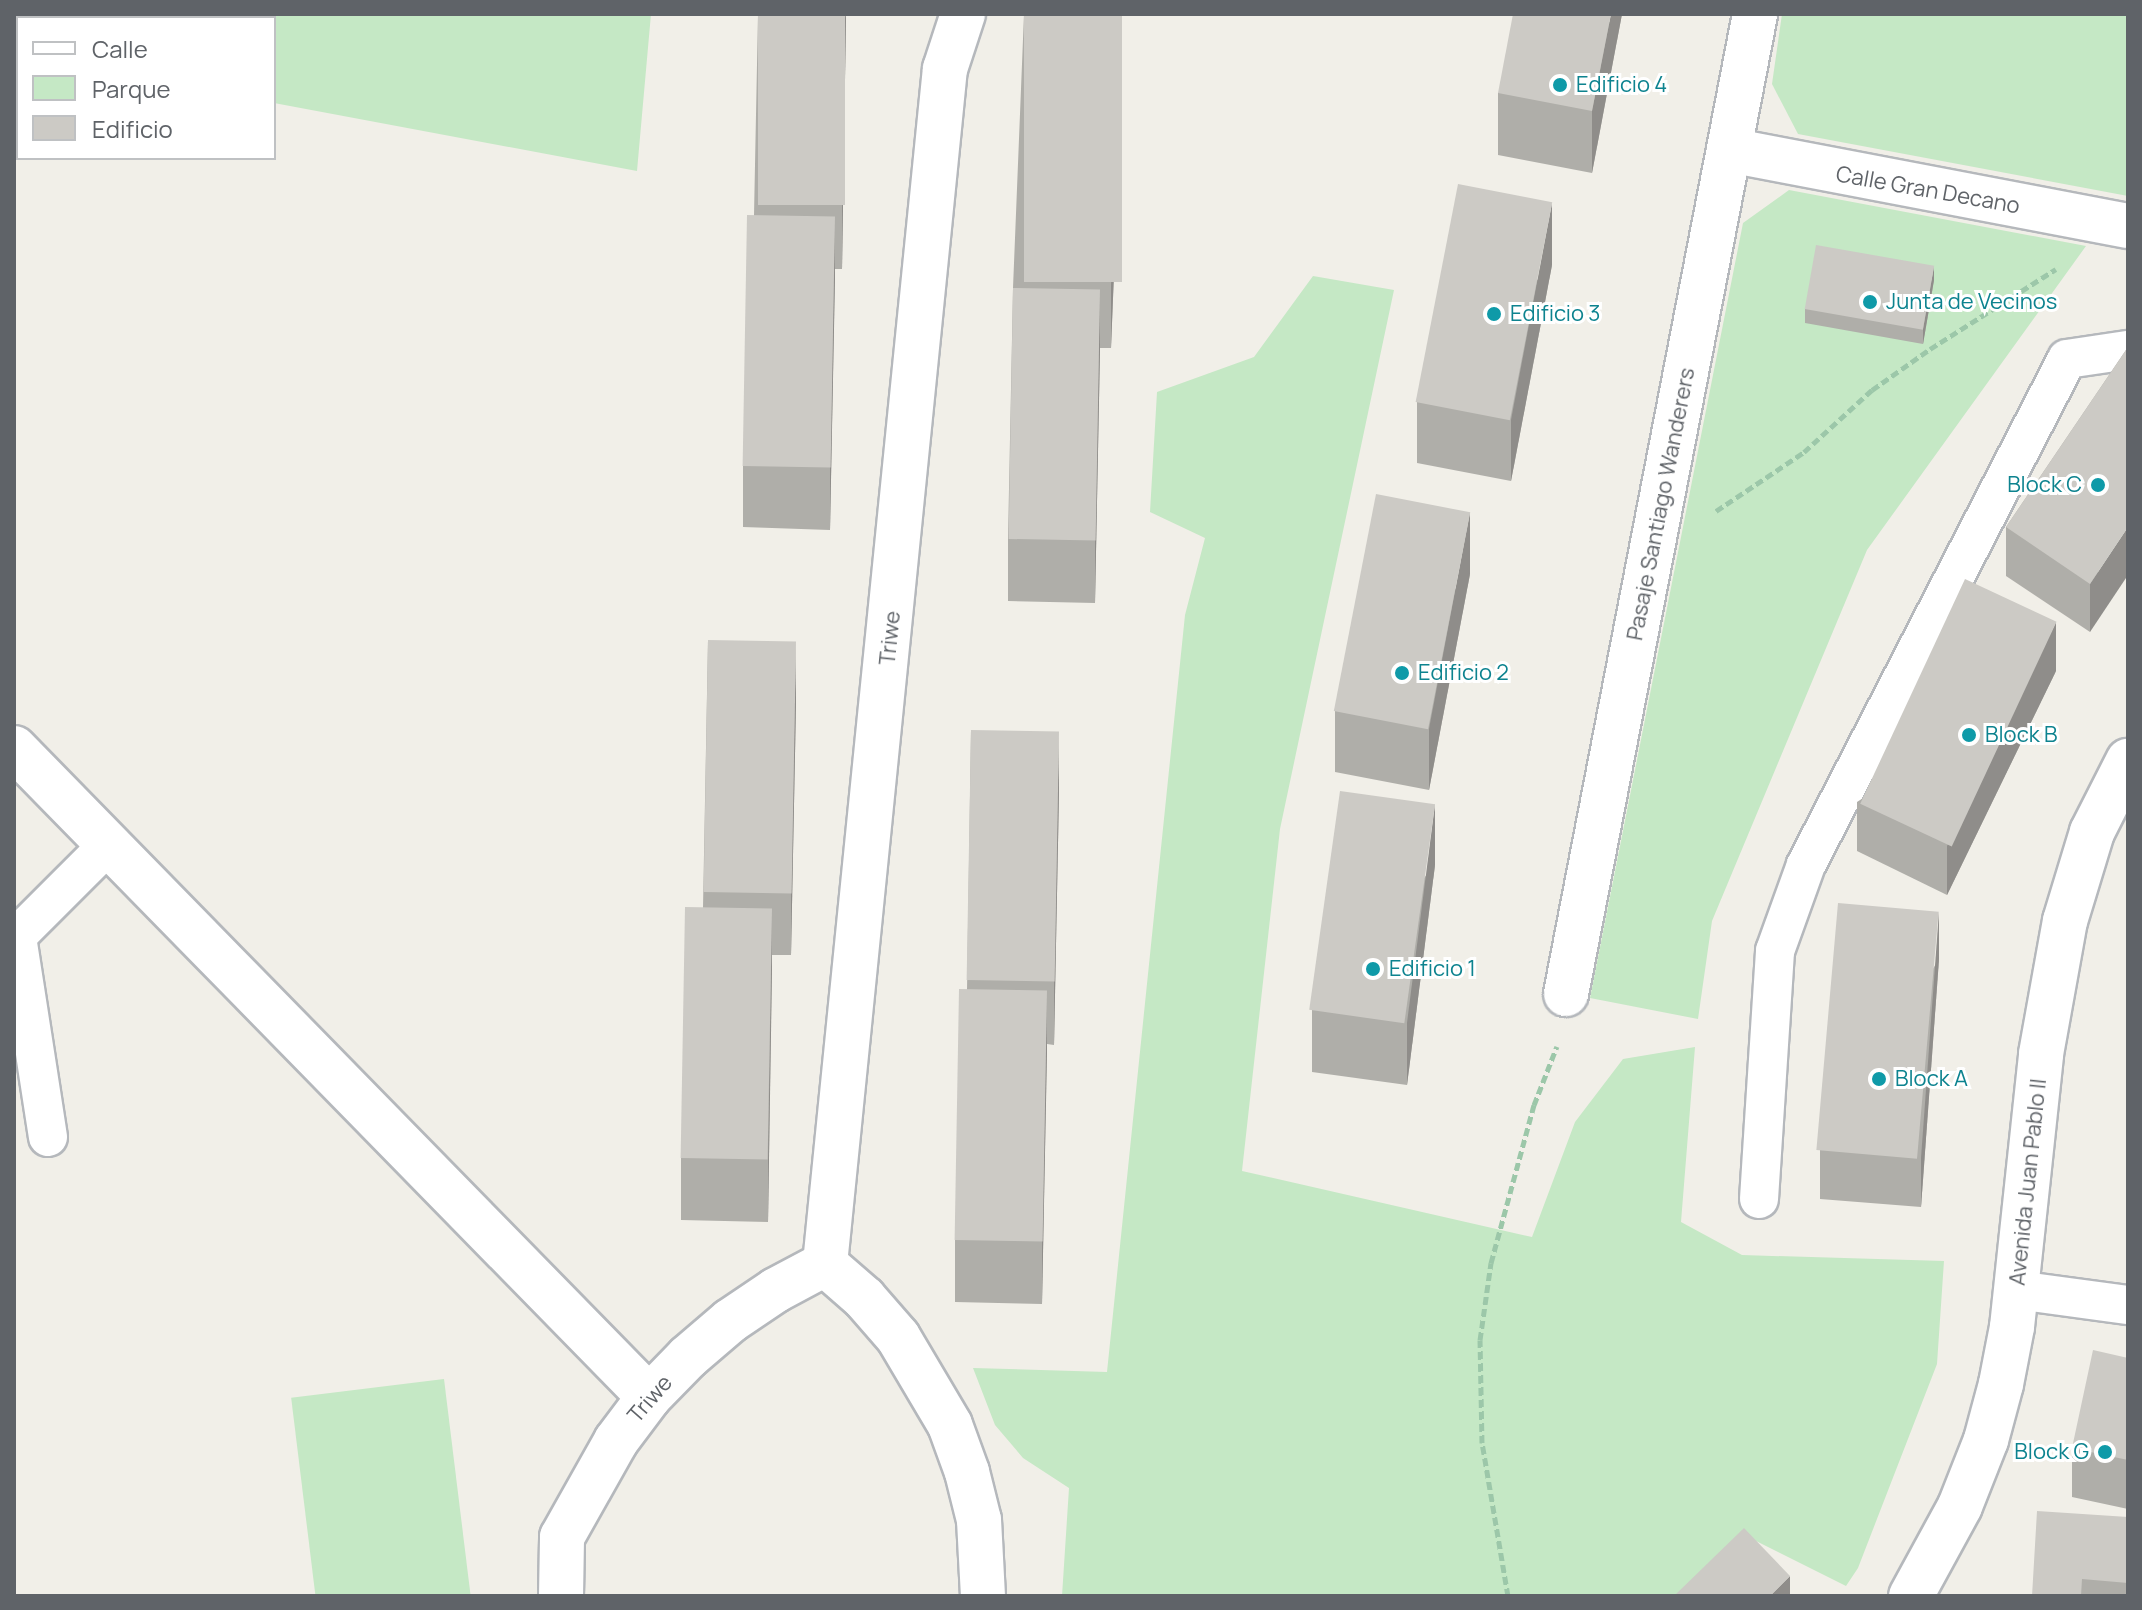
<!DOCTYPE html>
<html>
<head>
<meta charset="utf-8">
<style>
  body { margin:0 }
  #map { position:relative; width:2142px; height:1610px; overflow:hidden; background:#f1efe8; font-family:Manrope,sans-serif }
  div>[style] { position:absolute }
  [style*='--x'] { left:calc(var(--x)*1px); top:calc(var(--y)*1px); width:calc(var(--w)*1px); rotate:calc(var(--a)*1deg) }
  .green>* { inset:0; background:#c5e8c5; transform-origin:0 0 }
  .path>* { height:5px; margin-top:-2.5px; transform-origin:0; background:repeating-linear-gradient(90deg,#9cc7a9 0 8px,transparent 0 12px) }
  .roads { filter:drop-shadow(2px 0 #b5b8bc) drop-shadow(-2px 0 #b5b8bc) drop-shadow(0 2px #b5b8bc) drop-shadow(0 -2px #b5b8bc) }
  .lane>* { height:38px; margin:-19px; padding:0 19px; transform-origin:19px; border-radius:19px; background:#fff }
  .street>* { height:44px; margin:-22px; padding:0 22px; transform-origin:22px; border-radius:22px; background:#fff }
  .secondary>* { height:44px; margin:-22px; padding:0 22px; transform-origin:22px; border-radius:22px; background:#fff }
  .wall>* { inset:0; background:#afaea9 }
  .shaded-wall>* { inset:0; background:#8f8d8a }
  .building>* { inset:0; background:#cccac5; transform-origin:0 0 }
  .dots>* { width:22px; height:22px; translate:-50% -50%; box-sizing:border-box; border:4px solid #fff; border-radius:50% }
  span { translate:-50% -50%; white-space:nowrap; text-align:center; line-height:1.15; -webkit-text-stroke:6px #fff; paint-order:stroke }
  .culture-label { font-size:22px; color:#0d838f }
  .left { translate:0 -50%; text-align:left }
  .right { translate:-100% -50%; text-align:right }
  .street-label { font-size:22px; color:#5f6368 }
  .frame { position:absolute; inset:0; border:16px solid #5f6368; pointer-events:none }
  .legend { position:absolute; left:16px; top:16px; width:260px; height:144px; box-sizing:border-box; background:#fff; border:2px solid #bfc1c3; margin:0; padding:10px 14px; list-style:none; font-size:24px; color:#5f6368 }
  .legend li { display:flex; align-items:center; gap:16px; height:40px }
  .legend b { width:40px; border:2px solid #bfc1c3 }
</style>
</head>
<body>
<div id="map">
  <div class="green">
    <i style="clip-path:polygon(14px 14px,651px 14px,637px 171px,274px 103px,274px 18px,18px 18px,18px 54px,14px 54px)"></i>
    <i style="clip-path:polygon(1782px 14px,2128px 14px,2128px 196px,1798px 134px,1772px 84px)"></i>
    <i style="clip-path:polygon(1789px 190px,2086px 246px,1867px 550px,1712px 921px,1698px 1019px,1590px 998px,1743px 223px)"></i>
    <i style="clip-path:polygon(1313px 276px,1394px 290px,1280px 829px,1242px 1171px,1532px 1237px,1575px 1122px,1623px 1059px,1695px 1047px,1681px 1222px,1742px 1255px,1944px 1261px,1937px 1364px,1858px 1568px,1846px 1586px,1750px 1538px,1687px 1596px,1062px 1596px,1069px 1488px,1023px 1458px,995px 1425px,973px 1368px,1107px 1372px,1185px 615px,1205px 538px,1150px 512px,1157px 392px,1254px 357px)"></i>
    <i style="left:444px;top:1379px;width:219px;height:154px;rotate:83deg"></i>
  </div>
  <div class="path">
    <i style="--x:1716;--y:511;--w:106;--a:-33.8"></i>
    <i style="--x:1804;--y:452;--w:92;--a:-42.4"></i>
    <i style="--x:1872;--y:390;--w:71;--a:-35.3"></i>
    <i style="--x:1930;--y:349;--w:149;--a:-32.4"></i>
    <i style="--x:1508;--y:1596;--w:155;--a:-99.6"></i>
    <i style="--x:1482;--y:1443;--w:103;--a:-91.1"></i>
    <i style="--x:1480;--y:1340;--w:78;--a:-81.9"></i>
    <i style="--x:1491;--y:1263;--w:164;--a:-74.8"></i>
    <i style="--x:1534;--y:1105;--w:63;--a:-68.7"></i>
  </div>
  <div class="roads">
    <div class="lane">
      <i style="--x:48;--y:1137;--w:203;--a:-98.8"></i>
      <i style="--x:17;--y:936;--w:127;--a:-45"></i>
      <i style="--x:1759;--y:1199;--w:249;--a:-86.3"></i>
      <i style="--x:1775;--y:951;--w:91;--a:-70.2"></i>
      <i style="--x:1806;--y:865;--w:569;--a:-62.71"></i>
      <i style="--x:2067;--y:359;--w:62;--a:-8.4"></i>
      <i style="--x:2017;--y:1290;--w:112;--a:7.7"></i>
    </div>
    <div class="street">
      <i style="--x:1729;--y:150;--w:406;--a:10.8"></i>
      <i style="--x:14;--y:748;--w:908;--a:45.62"></i>
      <i style="--x:1566;--y:994;--w:998;--a:-79.08"></i>
      <i style="--x:825;--y:1264;--w:1201;--a:-84.27"></i>
      <i style="--x:945;--y:69;--w:58;--a:-71.9"></i>
      <i style="--x:825;--y:1264;--w:52;--a:41.1"></i>
      <i style="--x:864;--y:1298;--w:52;--a:48.9"></i>
      <i style="--x:898;--y:1337;--w:102;--a:59.4"></i>
      <i style="--x:950;--y:1425;--w:50;--a:70.1"></i>
      <i style="--x:967;--y:1472;--w:49;--a:76"></i>
      <i style="--x:979;--y:1520;--w:76;--a:87"></i>
      <i style="--x:561;--y:1596;--w:59;--a:-89"></i>
      <i style="--x:562;--y:1537;--w:110;--a:-60.6"></i>
      <i style="--x:616;--y:1441;--w:55;--a:-53.1"></i>
      <i style="--x:649;--y:1397;--w:56;--a:-45.7"></i>
      <i style="--x:688;--y:1357;--w:55;--a:-40.6"></i>
      <i style="--x:730;--y:1321;--w:55;--a:-34"></i>
      <i style="--x:776;--y:1290;--w:55;--a:-28"></i>
    </div>
    <div class="secondary">
      <i style="--x:1911;--y:1596;--w:102;--a:-61.4"></i>
      <i style="--x:1960;--y:1506;--w:71;--a:-68.5"></i>
      <i style="--x:1986;--y:1440;--w:58;--a:-75"></i>
      <i style="--x:2001;--y:1384;--w:58;--a:-79.1"></i>
      <i style="--x:2012;--y:1327;--w:275;--a:-83.9"></i>
      <i style="--x:2041;--y:1054;--w:135;--a:-79.8"></i>
      <i style="--x:2065;--y:921;--w:93;--a:-73.1"></i>
      <i style="--x:2092;--y:832;--w:80;--a:-63.1"></i>
    </div>
  </div>
  <div class="wall">
    <i style="clip-path:polygon(758px 14px,846px 14px,842px 269px,835px 269px,830px 530px,743px 527px,743px 466px,754px 215px)"></i>
    <i style="clip-path:polygon(1024px 14px,1122px 73px,1111px 348px,1100px 348px,1095px 603px,1008px 601px,1008px 539px,1013px 288px)"></i>
    <i style="clip-path:polygon(1622px 14px,1592px 173px,1498px 155px,1498px 93px)"></i>
    <i style="clip-path:polygon(1552px 265px,1511px 481px,1417px 463px,1417px 402px)"></i>
    <i style="clip-path:polygon(1934px 280px,1923px 344px,1805px 323px,1805px 309px)"></i>
    <i style="clip-path:polygon(2128px 347px,2090px 632px,2006px 576px,2006px 527px)"></i>
    <i style="clip-path:polygon(1470px 574px,1429px 790px,1335px 772px,1335px 711px)"></i>
    <i style="clip-path:polygon(708px 640px,796px 704px,791px 955px,772px 955px,768px 1222px,681px 1220px,681px 1158px,703px 907px)"></i>
    <i style="clip-path:polygon(2056px 671px,1947px 895px,1857px 851px,1857px 802px)"></i>
    <i style="clip-path:polygon(971px 730px,1059px 793px,1054px 1045px,1047px 1044px,1042px 1304px,955px 1302px,955px 1240px,967px 990px)"></i>
    <i style="clip-path:polygon(1435px 865px,1407px 1085px,1312px 1072px,1312px 1010px)"></i>
    <i style="clip-path:polygon(1939px 959px,1921px 1207px,1820px 1199px,1820px 1150px)"></i>
    <i style="clip-path:polygon(2128px 1358px,2128px 1509px,2072px 1497px,2072px 1448px)"></i>
    <i style="clip-path:polygon(2128px 1517px,2128px 1596px,2032px 1596px)"></i>
  </div>
  <div class="shaded-wall">
    <i style="clip-path:polygon(845px 14px,846px 18px,842px 269px,842px 207px)"></i>
    <i style="clip-path:polygon(1122px 14px,1122px 73px,1111px 348px,1111px 286px)"></i>
    <i style="clip-path:polygon(1611px 14px,1622px 14px,1592px 173px,1592px 111px)"></i>
    <i style="clip-path:polygon(1552px 203px,1552px 265px,1511px 481px,1511px 420px)"></i>
    <i style="clip-path:polygon(835px 217px,835px 279px,830px 530px,830px 468px)"></i>
    <i style="clip-path:polygon(1934px 266px,1934px 280px,1923px 344px,1923px 329px)"></i>
    <i style="clip-path:polygon(1100px 289px,1100px 351px,1095px 603px,1095px 541px)"></i>
    <i style="clip-path:polygon(1470px 512px,1470px 574px,1429px 790px,1429px 729px)"></i>
    <i style="clip-path:polygon(2128px 527px,2128px 575px,2090px 632px,2090px 584px)"></i>
    <i style="clip-path:polygon(2056px 622px,2056px 671px,1947px 895px,1947px 846px)"></i>
    <i style="clip-path:polygon(796px 642px,796px 704px,791px 955px,791px 893px)"></i>
    <i style="clip-path:polygon(1059px 731px,1059px 793px,1054px 1045px,1054px 983px)"></i>
    <i style="clip-path:polygon(1435px 804px,1435px 865px,1407px 1085px,1407px 1023px)"></i>
    <i style="clip-path:polygon(772px 908px,772px 970px,768px 1222px,768px 1160px)"></i>
    <i style="clip-path:polygon(1939px 911px,1939px 959px,1921px 1207px,1921px 1158px)"></i>
    <i style="clip-path:polygon(1047px 991px,1047px 1053px,1042px 1304px,1042px 1242px)"></i>
    <i style="clip-path:polygon(1790px 1576px,1790px 1596px,1770px 1596px)"></i>
  </div>
  <div class="building">
    <i style="left:758px;top:14px;width:87px;height:191px"></i>
    <i style="left:1024px;top:14px;width:98px;height:268px"></i>
    <i style="clip-path:polygon(1513px 14px,1611px 14px,1592px 111px,1498px 93px)"></i>
    <i style="left:1458px;top:184px;width:96px;height:222px;rotate:11deg"></i>
    <i style="left:747px;top:215px;width:88px;height:251px;rotate:1deg"></i>
    <i style="left:1816px;top:245px;width:120px;height:65px;rotate:10deg"></i>
    <i style="left:1013px;top:288px;width:87px;height:251px;rotate:1deg"></i>
    <i style="clip-path:polygon(2128px 347px,2128px 527px,2090px 584px,2006px 527px)"></i>
    <i style="left:1376px;top:494px;width:96px;height:221px;rotate:11deg"></i>
    <i style="left:1965px;top:579px;width:101px;height:248px;rotate:25deg"></i>
    <i style="left:708px;top:640px;width:88px;height:252px;rotate:1deg"></i>
    <i style="left:971px;top:730px;width:88px;height:250px;rotate:1deg"></i>
    <i style="left:1340px;top:791px;width:96px;height:221px;rotate:8deg"></i>
    <i style="left:1838px;top:903px;width:101px;height:248px;rotate:5deg"></i>
    <i style="left:685px;top:907px;width:87px;height:251px;rotate:1deg"></i>
    <i style="left:959px;top:989px;width:88px;height:251px;rotate:1deg"></i>
    <i style="clip-path:polygon(2093px 1350px,2128px 1358px,2128px 1460px,2072px 1448px)"></i>
    <i style="clip-path:polygon(2037px 1511px,2128px 1517px,2128px 1583px,2082px 1579px,2081px 1596px,2032px 1596px)"></i>
    <i style="clip-path:polygon(1744px 1528px,1790px 1576px,1770px 1596px,1674px 1596px)"></i>
  </div>
  <div class="dots">
    <i style="left:1560px;top:85px;background:#0f9aa8"></i>
    <i style="left:1870px;top:302px;background:#0f9aa8"></i>
    <i style="left:1494px;top:314px;background:#0f9aa8"></i>
    <i style="left:2098px;top:485px;background:#0f9aa8"></i>
    <i style="left:1402px;top:673px;background:#0f9aa8"></i>
    <i style="left:1969px;top:735px;background:#0f9aa8"></i>
    <i style="left:1373px;top:969px;background:#0f9aa8"></i>
    <i style="left:1879px;top:1079px;background:#0f9aa8"></i>
    <i style="left:2105px;top:1452px;background:#0f9aa8"></i>
  </div>
  <div class="culture-label">
    <span class="left" style="left:1576px;top:85px">Edificio 4</span>
    <span class="left" style="left:1886px;top:302px">Junta de Vecinos</span>
    <span class="left" style="left:1510px;top:314px">Edificio 3</span>
    <span class="right" style="left:2082px;top:485px">Block C</span>
    <span class="left" style="left:1418px;top:673px">Edificio 2</span>
    <span class="left" style="left:1985px;top:735px">Block B</span>
    <span class="left" style="left:1389px;top:969px">Edificio 1</span>
    <span class="left" style="left:1895px;top:1079px">Block A</span>
    <span class="right" style="left:2089px;top:1452px">Block G</span>
  </div>
  <div class="street-label">
    <span style="left:1928px;top:190px;rotate:10deg">Calle Gran Decano</span>
    <span style="left:1661px;top:504px;rotate:-79deg">Pasaje Santiago Wanderers</span>
    <span style="left:890px;top:638px;rotate:-84deg">Triwe</span>
    <span style="left:2028px;top:1182px;rotate:-84deg">Avenida Juan Pablo II</span>
    <span style="left:650px;top:1399px;rotate:-49deg">Triwe</span>
  </div>
  <div class="frame"></div>
  <ul class="legend">
  <li><b style="height:10px;background:#fff"></b>Calle</li>
  <li><b style="height:22px;background:#c5e8c5"></b>Parque</li>
  <li><b style="height:22px;background:#cccac5"></b>Edificio</li>
  </ul>
</div>
</body>
</html>
